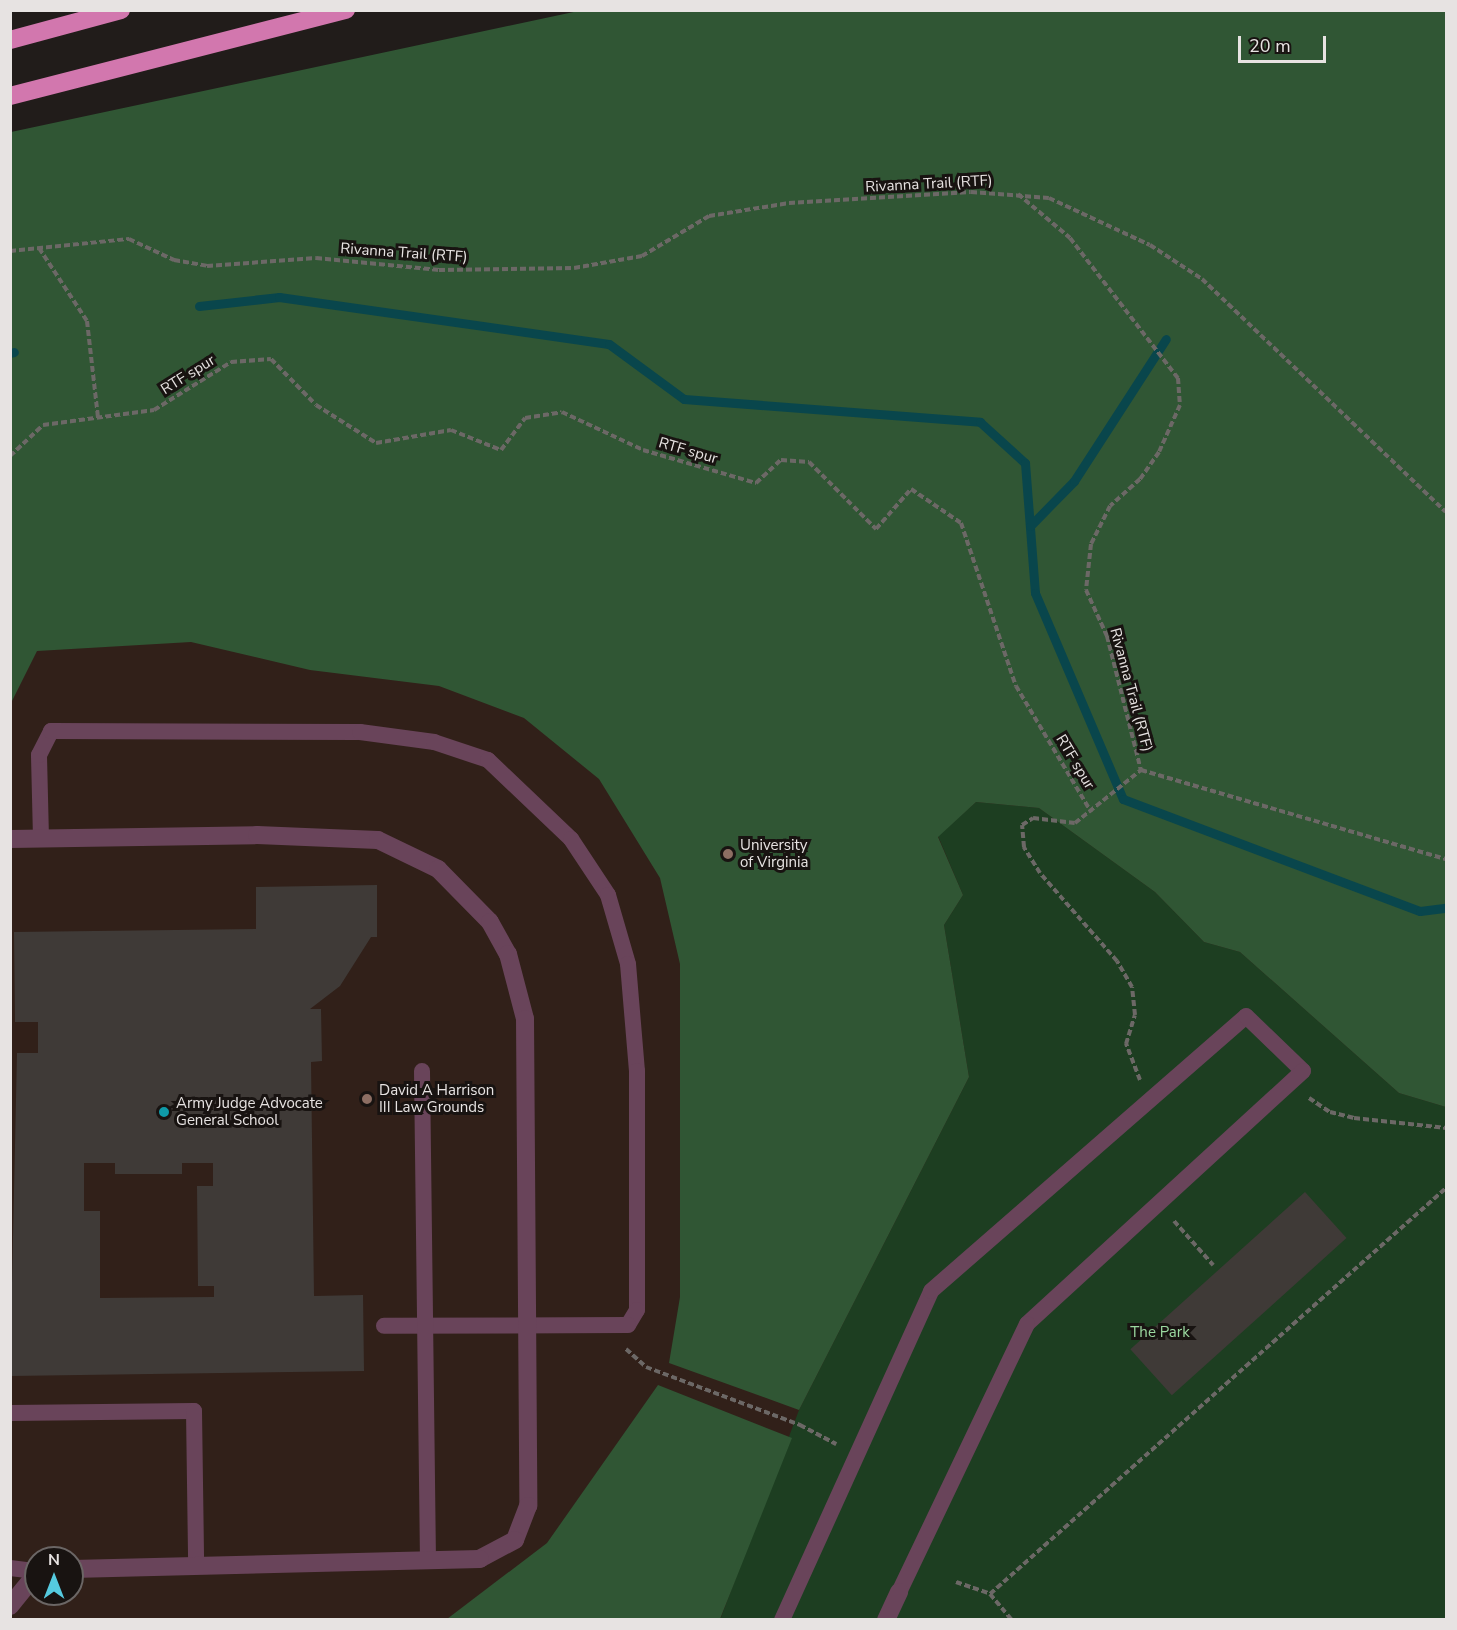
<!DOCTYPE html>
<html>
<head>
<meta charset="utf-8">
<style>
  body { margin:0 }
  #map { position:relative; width:1457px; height:1630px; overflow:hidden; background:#211c1a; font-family:"Nunito Sans",sans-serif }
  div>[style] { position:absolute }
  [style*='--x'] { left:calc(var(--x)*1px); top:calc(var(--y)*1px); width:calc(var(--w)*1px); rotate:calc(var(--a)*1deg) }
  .education>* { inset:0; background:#312019 }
  .green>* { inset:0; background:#1d3e21 }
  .forest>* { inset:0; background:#305634 }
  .stream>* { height:9px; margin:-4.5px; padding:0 4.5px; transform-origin:4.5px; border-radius:4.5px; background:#09464c }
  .building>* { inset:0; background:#3f3a37; transform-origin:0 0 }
  .path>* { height:4px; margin-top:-2px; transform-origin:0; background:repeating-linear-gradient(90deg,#6c6866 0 6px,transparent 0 9px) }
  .lane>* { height:16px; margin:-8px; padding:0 8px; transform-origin:8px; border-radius:8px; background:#69445a }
  .street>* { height:18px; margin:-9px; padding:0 9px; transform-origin:9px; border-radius:9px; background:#69445a }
  .highway>* { height:18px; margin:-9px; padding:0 9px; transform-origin:9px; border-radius:9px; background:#d277ae }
  .dots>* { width:16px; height:16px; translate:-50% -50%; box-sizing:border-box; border:3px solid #181311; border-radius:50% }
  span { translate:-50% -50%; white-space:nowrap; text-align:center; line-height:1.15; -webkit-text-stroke:6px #181311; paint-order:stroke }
  .street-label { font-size:15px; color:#e7e3e2 }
  .poi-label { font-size:15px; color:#e7e3e2 }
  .left { translate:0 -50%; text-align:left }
  .park-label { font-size:15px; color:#9cdaa1 }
  .frame { position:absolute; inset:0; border:12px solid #e7e3e2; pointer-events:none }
  .north { position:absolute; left:24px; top:1546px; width:60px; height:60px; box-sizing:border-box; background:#181311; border:2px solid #6b6665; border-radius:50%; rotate:0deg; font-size:16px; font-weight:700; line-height:24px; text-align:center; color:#e7e3e2 }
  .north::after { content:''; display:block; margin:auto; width:21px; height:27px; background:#55cadf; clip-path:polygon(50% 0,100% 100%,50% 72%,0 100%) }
  .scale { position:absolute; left:1238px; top:36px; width:88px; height:27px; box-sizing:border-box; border:3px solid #e7e3e2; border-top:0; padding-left:8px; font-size:18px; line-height:21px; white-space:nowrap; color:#e7e3e2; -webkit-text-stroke:4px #181311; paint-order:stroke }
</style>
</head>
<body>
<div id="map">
  <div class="education">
    <i style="clip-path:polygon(evenodd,1097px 10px,1446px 36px,1446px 1619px,11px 1619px,10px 150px,1097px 10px,36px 1558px,72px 1558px,72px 1594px,36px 1594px,36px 1558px)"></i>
  </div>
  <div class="green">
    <i style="clip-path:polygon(976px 802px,1039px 808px,1155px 892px,1204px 942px,1240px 952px,1399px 1093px,1446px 1107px,1446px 1619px,720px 1620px,799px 1410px,969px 1077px,944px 925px,963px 895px,938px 836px)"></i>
  </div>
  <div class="forest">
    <i style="clip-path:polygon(583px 10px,1446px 11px,1446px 1107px,1399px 1093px,1240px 952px,1204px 942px,1155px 892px,1039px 808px,976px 802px,938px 837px,963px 895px,944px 925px,969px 1077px,799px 1410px,669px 1363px,680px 1297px,680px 964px,660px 878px,599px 779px,524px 718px,439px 686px,310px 670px,191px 642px,37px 651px,11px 703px,11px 132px)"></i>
    <i style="clip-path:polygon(658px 1385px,792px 1438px,720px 1619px,447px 1619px,547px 1543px)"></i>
  </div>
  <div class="stream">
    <i style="--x:199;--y:306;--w:81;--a:-6.4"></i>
    <i style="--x:279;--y:297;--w:333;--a:8.1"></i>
    <i style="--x:609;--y:344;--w:93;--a:36.3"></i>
    <i style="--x:684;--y:399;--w:297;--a:4.4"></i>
    <i style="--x:980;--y:422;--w:61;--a:42.3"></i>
    <i style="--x:1025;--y:463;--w:130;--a:85.6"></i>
    <i style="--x:1035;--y:593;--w:224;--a:66.9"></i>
    <i style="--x:1123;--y:799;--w:317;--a:20.7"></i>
    <i style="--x:1420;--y:911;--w:26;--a:-7"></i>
    <i style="--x:10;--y:353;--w:4;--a:-14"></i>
    <i style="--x:1030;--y:526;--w:63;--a:-45.6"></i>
    <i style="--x:1074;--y:481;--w:169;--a:-57.1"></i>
  </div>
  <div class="building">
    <i style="clip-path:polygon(evenodd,377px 885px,377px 937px,371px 937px,340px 986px,310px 1009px,321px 1009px,322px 1061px,311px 1062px,314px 1296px,363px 1295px,364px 1371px,10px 1376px,17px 1053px,38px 1053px,38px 1022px,15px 1022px,14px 932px,256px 929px,256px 887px,377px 885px,84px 1163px,115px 1163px,115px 1174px,182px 1174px,182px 1163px,213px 1163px,213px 1186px,197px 1186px,198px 1286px,214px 1286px,214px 1297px,100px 1298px,100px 1211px,84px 1211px,84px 1163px)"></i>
    <i style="left:1305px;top:1192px;width:62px;height:235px;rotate:48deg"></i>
  </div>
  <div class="path">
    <i style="--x:1018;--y:194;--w:68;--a:40.2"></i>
    <i style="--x:1070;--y:238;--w:177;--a:52.4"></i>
    <i style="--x:1178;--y:378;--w:27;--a:86"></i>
    <i style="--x:1180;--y:405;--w:51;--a:114.1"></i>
    <i style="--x:1159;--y:452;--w:33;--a:125"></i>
    <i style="--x:1140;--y:479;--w:40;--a:138"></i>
    <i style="--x:1110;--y:506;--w:42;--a:116.6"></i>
    <i style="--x:1091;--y:544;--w:46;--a:96.2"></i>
    <i style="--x:1086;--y:590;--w:51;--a:65.5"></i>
    <i style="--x:1107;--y:636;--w:138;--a:75.8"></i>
    <i style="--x:1141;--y:770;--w:318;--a:16.3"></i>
    <i style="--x:39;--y:248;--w:87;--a:56.7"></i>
    <i style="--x:87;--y:321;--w:98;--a:83.5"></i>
    <i style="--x:10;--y:251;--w:120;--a:-5.8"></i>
    <i style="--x:129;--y:239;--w:50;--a:25"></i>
    <i style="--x:174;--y:260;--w:34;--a:10"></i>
    <i style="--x:207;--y:266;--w:109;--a:-4.2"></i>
    <i style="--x:316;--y:258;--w:124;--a:5.6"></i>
    <i style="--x:439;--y:270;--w:135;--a:-0.8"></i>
    <i style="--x:574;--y:268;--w:69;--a:-10"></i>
    <i style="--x:642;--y:256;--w:78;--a:-30.8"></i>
    <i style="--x:709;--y:216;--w:81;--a:-9.2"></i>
    <i style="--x:789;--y:203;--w:182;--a:-3.5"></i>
    <i style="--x:971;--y:192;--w:78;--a:4.4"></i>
    <i style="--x:1049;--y:198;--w:111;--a:25"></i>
    <i style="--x:1150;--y:245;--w:62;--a:33.2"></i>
    <i style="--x:1202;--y:279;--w:337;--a:43.7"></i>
    <i style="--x:10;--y:456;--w:45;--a:-43.2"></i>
    <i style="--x:43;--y:425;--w:112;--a:-7.7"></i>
    <i style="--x:154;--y:410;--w:91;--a:-31.9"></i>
    <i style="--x:231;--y:362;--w:40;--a:-4.3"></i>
    <i style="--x:271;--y:359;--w:64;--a:45.6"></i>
    <i style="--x:316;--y:405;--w:71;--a:32.3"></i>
    <i style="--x:376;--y:443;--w:76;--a:-9.8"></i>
    <i style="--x:451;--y:430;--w:54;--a:21.8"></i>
    <i style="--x:501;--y:450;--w:40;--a:-53"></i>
    <i style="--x:525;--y:418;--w:37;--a:-9"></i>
    <i style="--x:562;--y:412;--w:89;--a:25.1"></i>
    <i style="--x:643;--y:450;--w:118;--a:16.3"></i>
    <i style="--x:756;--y:483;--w:34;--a:-43"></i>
    <i style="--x:781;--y:460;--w:28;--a:4"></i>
    <i style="--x:809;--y:462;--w:95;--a:45"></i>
    <i style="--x:876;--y:529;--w:53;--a:-48.8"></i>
    <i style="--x:911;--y:489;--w:60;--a:34.2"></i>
    <i style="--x:961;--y:523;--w:172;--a:71.4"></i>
    <i style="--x:1016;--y:686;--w:147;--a:59.2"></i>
    <i style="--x:1140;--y:1080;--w:39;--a:-111"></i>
    <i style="--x:1126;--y:1044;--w:30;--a:-73"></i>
    <i style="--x:1135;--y:1015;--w:28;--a:-96"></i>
    <i style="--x:1132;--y:987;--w:30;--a:-120"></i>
    <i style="--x:1117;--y:961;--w:117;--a:-131.2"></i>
    <i style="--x:1040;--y:873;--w:31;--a:-122"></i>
    <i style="--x:1024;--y:847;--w:22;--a:-95"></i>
    <i style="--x:1022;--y:825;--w:13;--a:-32"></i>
    <i style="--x:1033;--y:818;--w:42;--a:6.8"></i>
    <i style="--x:1075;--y:823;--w:85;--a:-38.8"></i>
    <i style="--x:1309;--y:1098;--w:25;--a:34"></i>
    <i style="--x:1330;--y:1112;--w:25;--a:14"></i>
    <i style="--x:1354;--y:1118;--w:93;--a:6.2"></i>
    <i style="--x:1174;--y:1221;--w:59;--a:48.4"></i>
    <i style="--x:626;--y:1349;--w:27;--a:42"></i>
    <i style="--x:646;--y:1367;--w:165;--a:20.6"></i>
    <i style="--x:800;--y:1425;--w:41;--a:27.8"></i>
    <i style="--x:956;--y:1582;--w:36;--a:19"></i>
    <i style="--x:990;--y:1594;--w:34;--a:50"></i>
    <i style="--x:990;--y:1594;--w:611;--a:-41.68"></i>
  </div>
  <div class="lane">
    <i style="--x:41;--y:838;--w:83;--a:-91.4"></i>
    <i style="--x:39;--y:755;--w:27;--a:-63"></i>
    <i style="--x:51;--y:731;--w:309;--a:0.2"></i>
    <i style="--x:360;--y:732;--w:75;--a:7.7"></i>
    <i style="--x:434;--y:742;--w:57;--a:18.4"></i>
    <i style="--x:488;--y:760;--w:115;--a:43.6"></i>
    <i style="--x:571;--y:839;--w:67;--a:56.5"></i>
    <i style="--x:608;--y:895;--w:72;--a:73.8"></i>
    <i style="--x:628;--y:964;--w:107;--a:85.2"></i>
    <i style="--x:637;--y:1071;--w:239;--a:90"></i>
    <i style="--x:637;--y:1310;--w:17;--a:121"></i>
    <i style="--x:628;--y:1325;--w:244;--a:179.8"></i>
    <i style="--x:422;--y:1071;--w:489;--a:89.3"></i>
    <i style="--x:10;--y:1413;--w:184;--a:-0.6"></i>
    <i style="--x:194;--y:1411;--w:152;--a:89.2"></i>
    <i style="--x:10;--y:1568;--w:26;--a:7"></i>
    <i style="--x:782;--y:1620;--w:361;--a:-65.6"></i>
    <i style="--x:931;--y:1291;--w:418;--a:-41.1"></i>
    <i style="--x:1246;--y:1016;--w:79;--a:44"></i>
    <i style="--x:1303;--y:1071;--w:374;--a:137.5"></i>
    <i style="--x:1027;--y:1324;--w:297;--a:115.5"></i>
  </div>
  <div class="street">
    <i style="--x:10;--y:839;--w:247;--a:-0.9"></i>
    <i style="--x:257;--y:835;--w:121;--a:2.4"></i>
    <i style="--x:378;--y:840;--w:67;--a:25.8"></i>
    <i style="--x:438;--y:869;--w:74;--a:45.5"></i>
    <i style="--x:490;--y:922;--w:37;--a:61"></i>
    <i style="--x:508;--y:954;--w:67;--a:75.3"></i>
    <i style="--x:525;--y:1019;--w:487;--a:89.6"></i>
    <i style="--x:528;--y:1506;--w:36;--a:111"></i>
    <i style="--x:515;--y:1540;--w:40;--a:152"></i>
    <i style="--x:480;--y:1559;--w:408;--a:178.6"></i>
    <i style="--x:10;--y:1606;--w:41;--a:-50.9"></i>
    <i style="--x:886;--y:1620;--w:31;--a:-65"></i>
  </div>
  <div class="highway">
    <i style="--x:10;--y:40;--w:115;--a:-15.1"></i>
    <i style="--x:10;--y:96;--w:347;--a:-14.4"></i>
  </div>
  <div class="dots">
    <i style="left:728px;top:854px;background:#8d6e63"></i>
    <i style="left:367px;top:1099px;background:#8d6e63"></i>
    <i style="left:164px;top:1112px;background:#0f9aa8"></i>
  </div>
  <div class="street-label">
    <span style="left:929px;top:184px;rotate:-3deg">Rivanna Trail (RTF)</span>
    <span style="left:404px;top:253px;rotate:4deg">Rivanna Trail (RTF)</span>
    <span style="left:188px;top:375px;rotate:-32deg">RTF spur</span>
    <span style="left:688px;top:451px;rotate:16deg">RTF spur</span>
    <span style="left:1131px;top:690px;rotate:75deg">Rivanna Trail (RTF)</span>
    <span style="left:1075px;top:762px;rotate:59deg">RTF spur</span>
  </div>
  <div class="poi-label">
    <span class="left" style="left:740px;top:854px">University<br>of Virginia</span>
    <span class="left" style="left:379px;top:1099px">David A Harrison<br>III Law Grounds</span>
    <span class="left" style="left:176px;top:1112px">Army Judge Advocate<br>General School</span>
  </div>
  <div class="park-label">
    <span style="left:1160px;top:1333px">The Park</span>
  </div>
  <div class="frame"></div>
  <div class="north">N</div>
  <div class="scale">20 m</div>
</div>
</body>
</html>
